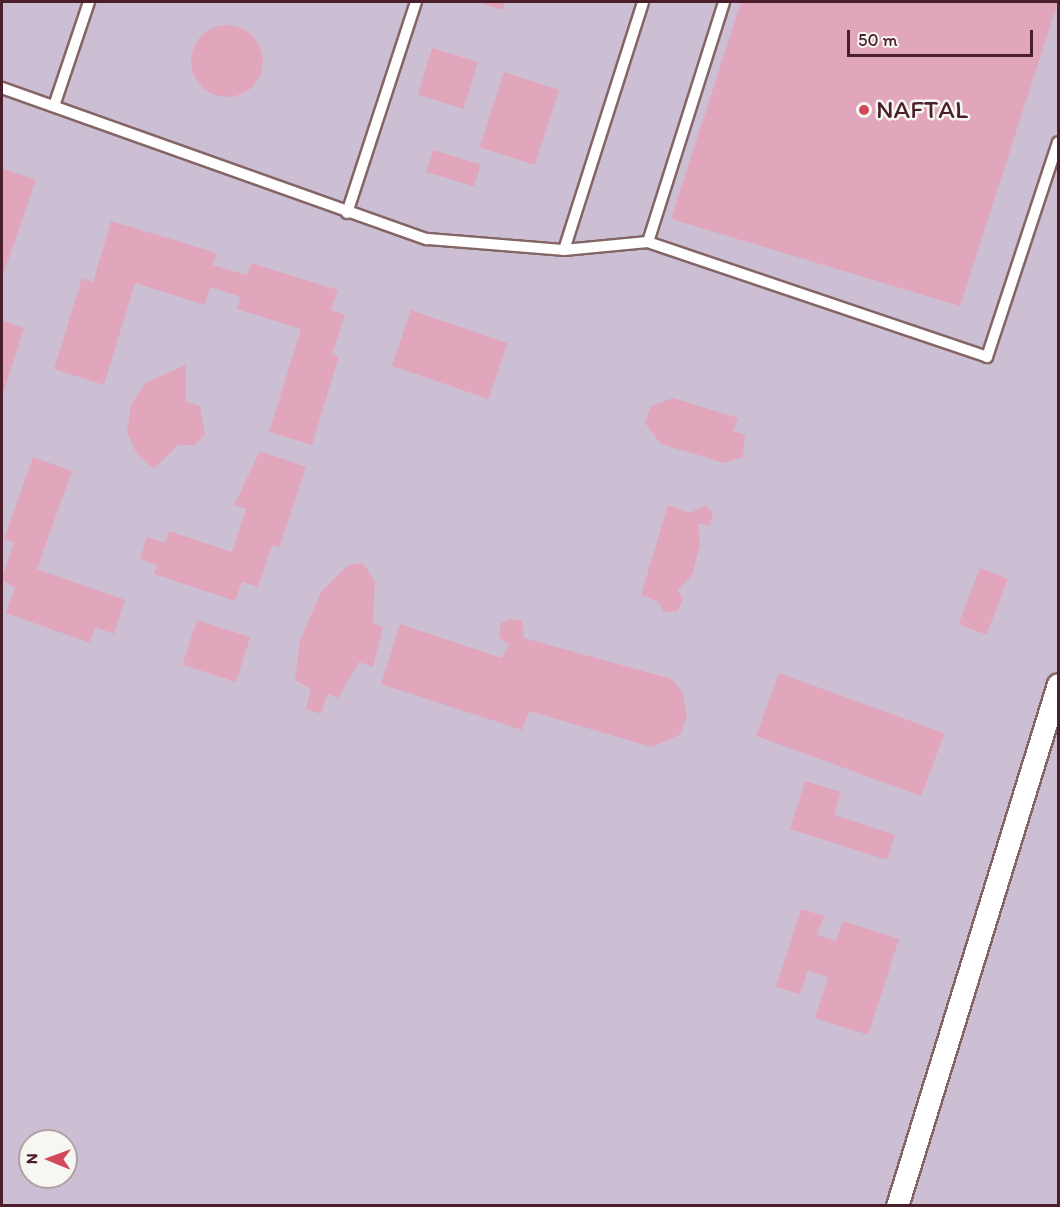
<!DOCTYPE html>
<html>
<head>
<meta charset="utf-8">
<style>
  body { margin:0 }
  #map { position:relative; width:1060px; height:1207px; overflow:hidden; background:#f0e6cd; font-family:Itim,sans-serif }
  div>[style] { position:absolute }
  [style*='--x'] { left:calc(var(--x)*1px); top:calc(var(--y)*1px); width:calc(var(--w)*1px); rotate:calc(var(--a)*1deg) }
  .industrial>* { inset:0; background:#ccbfd4 }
  .building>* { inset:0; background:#e2a6bc; transform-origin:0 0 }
  .round { border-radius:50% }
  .roads { filter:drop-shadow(2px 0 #846564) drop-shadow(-2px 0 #846564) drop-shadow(0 2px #846564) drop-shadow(0 -2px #846564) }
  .service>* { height:10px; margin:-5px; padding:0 5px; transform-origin:5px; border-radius:5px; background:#fff }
  .minor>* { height:21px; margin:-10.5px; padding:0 10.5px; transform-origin:10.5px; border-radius:10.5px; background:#fff }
  .dots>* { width:16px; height:16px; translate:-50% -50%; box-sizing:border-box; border:3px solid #f6f6f2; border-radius:50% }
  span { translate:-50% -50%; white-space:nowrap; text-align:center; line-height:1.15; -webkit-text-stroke:5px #f6f6f2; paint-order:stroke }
  .poi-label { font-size:26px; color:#4a1f2b }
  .left { translate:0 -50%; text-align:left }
  .frame { position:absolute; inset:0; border:3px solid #4a1f2b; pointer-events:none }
  .north { position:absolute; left:18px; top:1129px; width:60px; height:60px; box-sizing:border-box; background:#f6f6f2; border:2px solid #b1a0a2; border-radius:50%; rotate:271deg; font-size:16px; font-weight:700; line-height:24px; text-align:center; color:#4a1f2b }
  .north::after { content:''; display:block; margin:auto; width:21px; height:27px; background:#d1495b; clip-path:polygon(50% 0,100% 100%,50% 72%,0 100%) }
  .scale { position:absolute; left:847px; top:30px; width:186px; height:27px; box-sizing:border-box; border:3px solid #4a1f2b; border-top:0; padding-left:8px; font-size:18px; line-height:21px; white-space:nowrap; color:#4a1f2b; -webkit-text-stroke:4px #f6f6f2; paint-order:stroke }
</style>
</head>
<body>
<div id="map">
  <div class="industrial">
    <i style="clip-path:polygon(evenodd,2px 2px,1058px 2px,1058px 1205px,2px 1206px,2px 2px,30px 1141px,66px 1141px,66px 1177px,30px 1177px,30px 1141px)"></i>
  </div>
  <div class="building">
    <i style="clip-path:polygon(477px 2px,505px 2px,503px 10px)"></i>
    <i style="clip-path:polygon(741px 2px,1058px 2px,960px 306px,671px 219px)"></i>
    <i class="round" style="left:191px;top:25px;width:72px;height:72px"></i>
    <i style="left:432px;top:48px;width:48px;height:49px;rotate:17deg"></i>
    <i style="left:504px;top:72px;width:58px;height:79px;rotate:18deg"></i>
    <i style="left:433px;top:150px;width:50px;height:23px;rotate:17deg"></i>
    <i style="clip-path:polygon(2px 168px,36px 180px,4px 272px,2px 271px)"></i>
    <i style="clip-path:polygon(111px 221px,217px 253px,213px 265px,247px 275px,251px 263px,338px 290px,331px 310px,345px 315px,332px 354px,339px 356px,312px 445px,269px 432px,301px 329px,237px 309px,241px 297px,210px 287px,205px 305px,135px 283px,104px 385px,54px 369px,82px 278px,93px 282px)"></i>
    <i style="left:411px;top:310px;width:102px;height:59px;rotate:19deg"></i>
    <i style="clip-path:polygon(2px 320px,24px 328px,2px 397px)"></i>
    <i style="clip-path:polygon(186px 365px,186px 402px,200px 406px,205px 434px,195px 445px,178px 445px,154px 469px,137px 454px,127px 432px,131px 405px,145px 383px)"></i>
    <i style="clip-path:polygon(673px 398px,738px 418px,733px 431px,745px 435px,743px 457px,724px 463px,661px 444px,645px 423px,651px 406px)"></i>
    <i style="clip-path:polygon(260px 451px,306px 467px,279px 548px,272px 545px,258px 587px,242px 582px,235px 601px,154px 574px,157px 565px,140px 559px,147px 537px,165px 543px,169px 531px,232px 552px,246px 509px,234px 505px)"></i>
    <i style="clip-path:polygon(33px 457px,72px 471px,37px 569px,125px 600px,114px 634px,95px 627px,90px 643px,6px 613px,15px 588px,2px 579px,14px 542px,4px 539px)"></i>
    <i style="clip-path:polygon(668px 505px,690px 513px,706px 505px,713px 513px,709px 526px,698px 523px,700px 545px,692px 575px,678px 590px,683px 599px,678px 611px,665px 613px,657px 601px,641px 595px)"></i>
    <i style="clip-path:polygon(363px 563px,375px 581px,373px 623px,383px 627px,373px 667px,359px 662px,338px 698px,328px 693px,321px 714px,306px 709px,311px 689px,295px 680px,300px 640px,321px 592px,348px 565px)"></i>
    <i style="left:980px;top:568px;width:30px;height:60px;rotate:21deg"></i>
    <i style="clip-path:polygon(511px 619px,522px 620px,524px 638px,672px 679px,683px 693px,687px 715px,681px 734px,652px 747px,529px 711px,522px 730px,381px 684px,400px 624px,502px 658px,509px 645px,499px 637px,501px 623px)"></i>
    <i style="left:197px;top:620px;width:56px;height:47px;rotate:18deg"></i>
    <i style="left:779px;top:673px;width:176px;height:67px;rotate:20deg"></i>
    <i style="clip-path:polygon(805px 781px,841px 792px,834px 815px,895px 835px,887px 860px,790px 829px)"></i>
    <i style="clip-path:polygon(801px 909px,824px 916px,817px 935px,836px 941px,843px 921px,899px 939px,868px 1035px,815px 1018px,828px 977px,808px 970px,800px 994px,776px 987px)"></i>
  </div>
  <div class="roads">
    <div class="service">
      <i style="--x:2;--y:88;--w:451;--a:19.6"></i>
      <i style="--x:427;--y:239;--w:137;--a:4.6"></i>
      <i style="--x:564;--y:250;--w:260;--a:-72.3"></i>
      <i style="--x:54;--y:106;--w:110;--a:-71.4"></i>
      <i style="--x:347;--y:213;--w:222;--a:-71.9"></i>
      <i style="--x:648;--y:242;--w:252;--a:-72.4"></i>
      <i style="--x:564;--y:250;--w:84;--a:-5.4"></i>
      <i style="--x:648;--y:242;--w:358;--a:18.7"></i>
      <i style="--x:987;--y:357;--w:226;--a:-71.7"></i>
    </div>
    <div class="minor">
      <i style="--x:897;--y:1206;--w:546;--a:-72.86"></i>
    </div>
  </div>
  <div class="dots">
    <i style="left:864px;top:110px;background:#d1495b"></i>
  </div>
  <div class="poi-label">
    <span class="left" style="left:876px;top:110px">NAFTAL</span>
  </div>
  <div class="frame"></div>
  <div class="north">N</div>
  <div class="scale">50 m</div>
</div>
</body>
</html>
